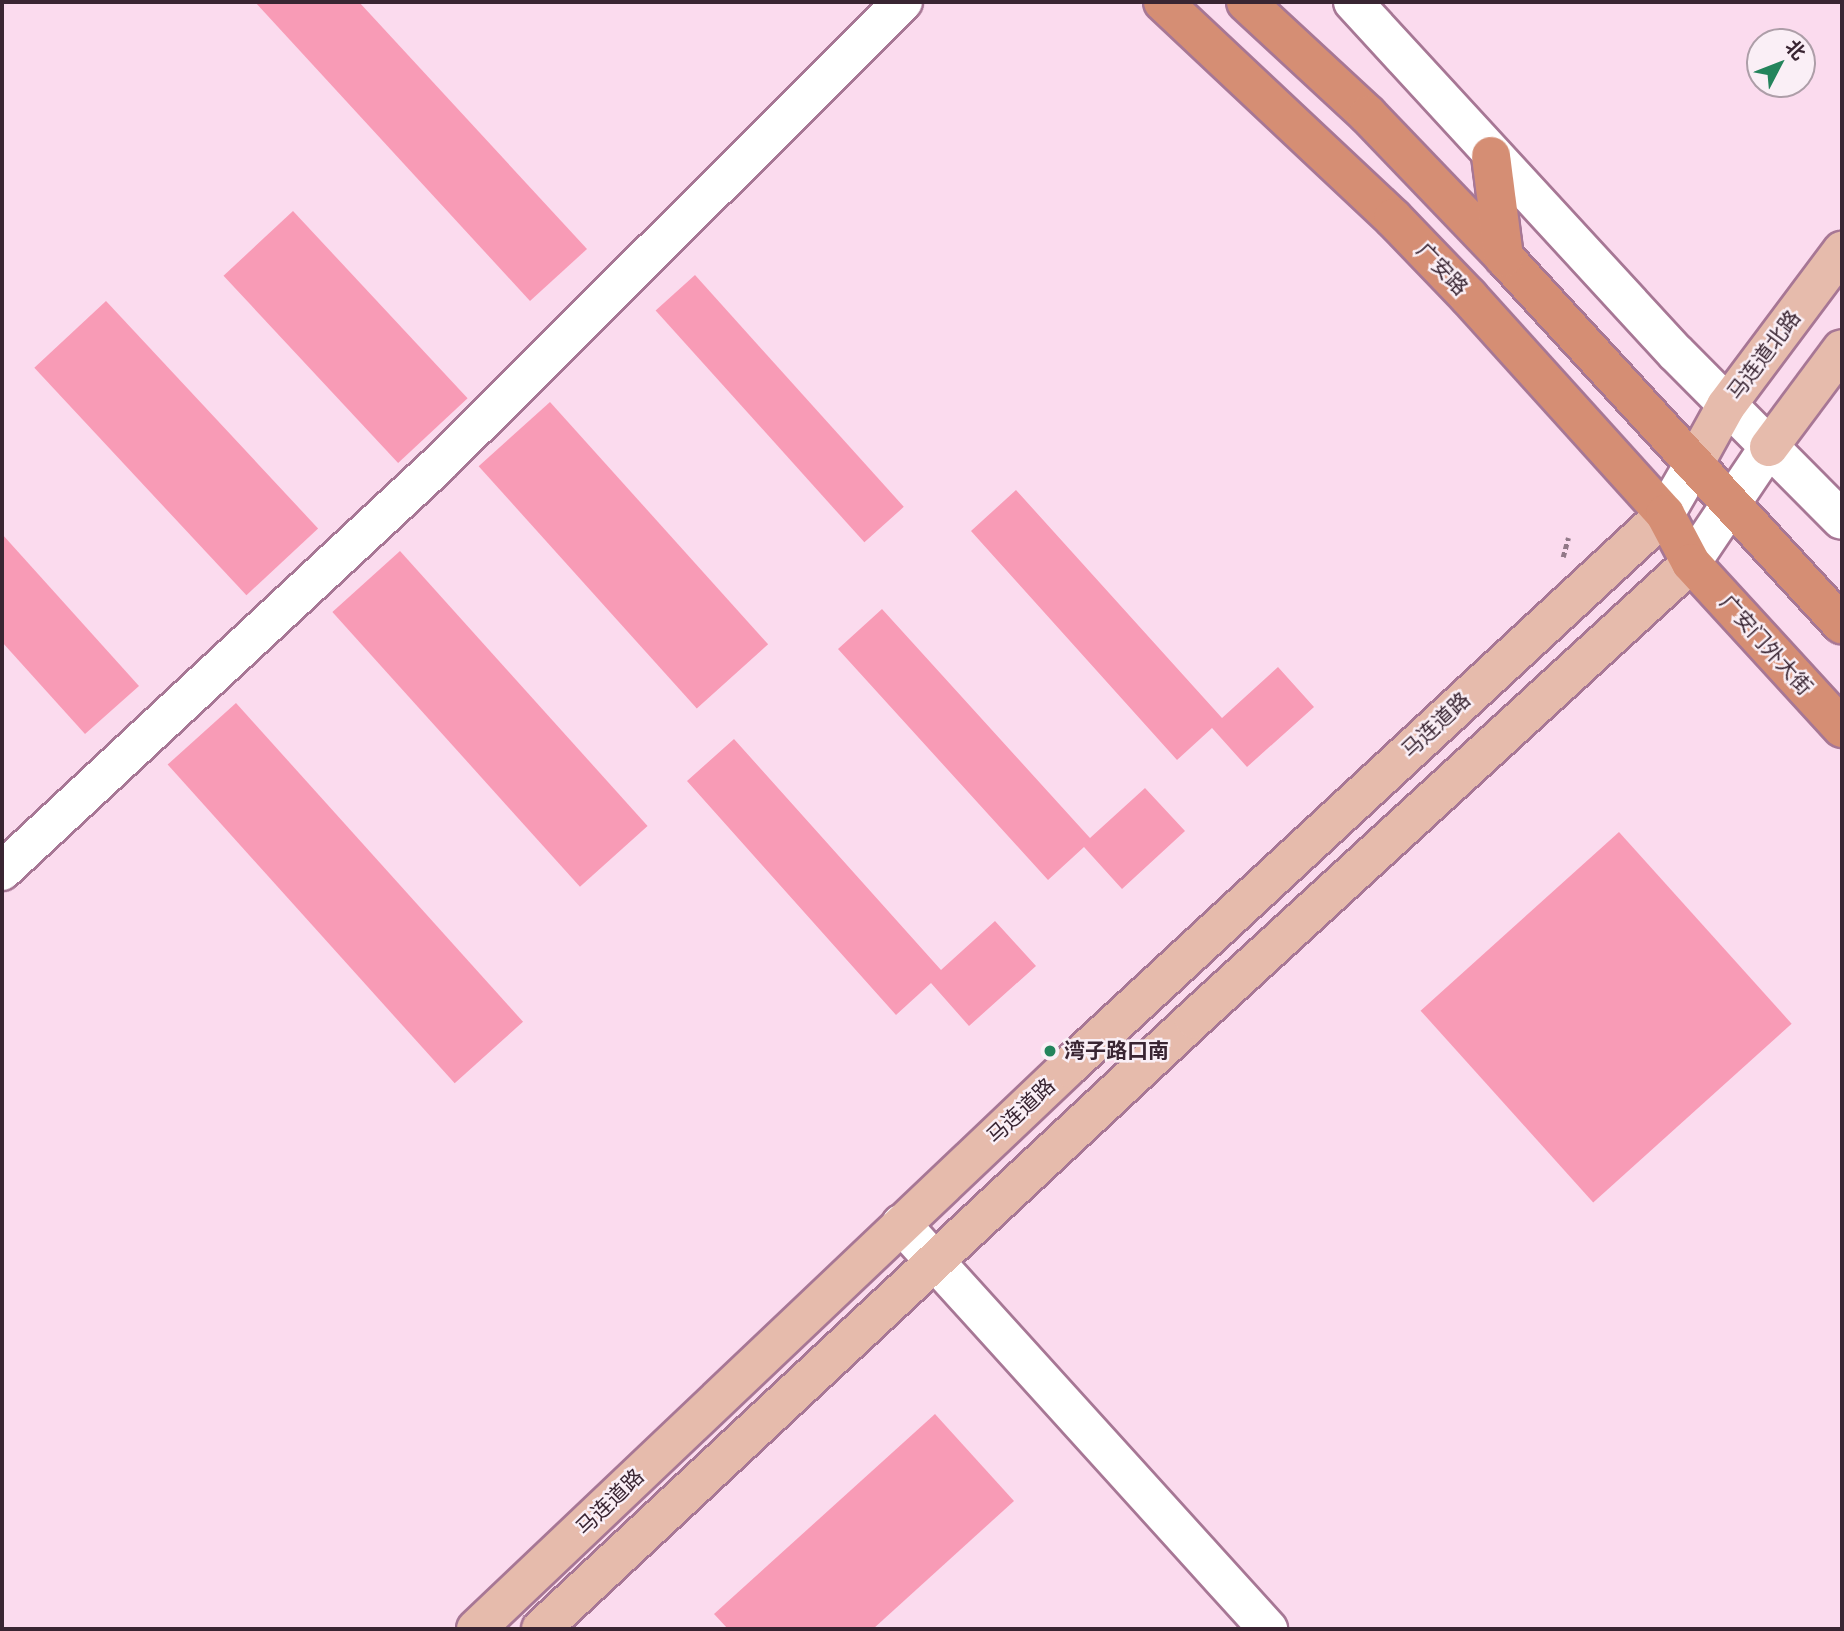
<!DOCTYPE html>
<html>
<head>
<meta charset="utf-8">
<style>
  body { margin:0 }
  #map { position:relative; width:1844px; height:1631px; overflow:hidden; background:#fbdbee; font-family:"Roboto Condensed","Noto Sans SC",sans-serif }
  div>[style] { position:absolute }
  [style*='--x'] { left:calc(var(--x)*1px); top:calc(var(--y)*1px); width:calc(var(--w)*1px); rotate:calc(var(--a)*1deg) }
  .building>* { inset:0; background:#f89bb6; transform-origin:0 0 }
  .path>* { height:4.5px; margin-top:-2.25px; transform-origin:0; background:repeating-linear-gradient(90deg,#927988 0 5px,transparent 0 8.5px) }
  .roads { filter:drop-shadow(2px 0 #a77795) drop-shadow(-2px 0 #a77795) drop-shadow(0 2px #a77795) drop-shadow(0 -2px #a77795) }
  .minor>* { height:38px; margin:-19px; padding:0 19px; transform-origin:19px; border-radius:19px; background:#fff }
  .major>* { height:38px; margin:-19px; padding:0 19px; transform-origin:19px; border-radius:19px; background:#e6bbac }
  .highway>* { height:38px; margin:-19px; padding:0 19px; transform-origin:19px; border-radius:19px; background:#d58e74 }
  .dots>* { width:19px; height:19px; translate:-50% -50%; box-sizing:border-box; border:4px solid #faeff6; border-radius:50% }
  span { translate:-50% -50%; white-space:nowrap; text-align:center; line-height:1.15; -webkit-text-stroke:5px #faeff6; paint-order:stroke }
  .street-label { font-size:21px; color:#392532 }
  .poi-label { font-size:21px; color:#392532; font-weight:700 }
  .left { translate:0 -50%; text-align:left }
  .frame { position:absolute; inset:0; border:4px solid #392532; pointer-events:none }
  .north { position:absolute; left:1746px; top:28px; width:70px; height:70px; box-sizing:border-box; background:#faeff6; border:2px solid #ad9ea8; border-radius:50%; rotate:48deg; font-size:19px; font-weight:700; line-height:28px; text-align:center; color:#392532 }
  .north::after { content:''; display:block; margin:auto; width:24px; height:32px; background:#24845c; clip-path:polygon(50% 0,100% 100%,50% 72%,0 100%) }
</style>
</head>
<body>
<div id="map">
  <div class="building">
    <i style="clip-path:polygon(255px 2px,359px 2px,587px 249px,530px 301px)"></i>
    <i style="left:293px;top:211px;width:256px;height:95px;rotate:47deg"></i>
    <i style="left:695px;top:275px;width:312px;height:53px;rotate:48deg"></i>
    <i style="left:106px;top:301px;width:311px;height:98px;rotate:47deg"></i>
    <i style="left:550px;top:402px;width:326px;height:96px;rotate:48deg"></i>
    <i style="clip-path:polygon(1016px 490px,1222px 718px,1278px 667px,1314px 707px,1247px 767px,1212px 728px,1177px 760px,971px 531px)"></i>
    <i style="clip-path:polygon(2px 534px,139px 686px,85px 734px,2px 642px)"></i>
    <i style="left:400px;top:551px;width:370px;height:91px;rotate:48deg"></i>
    <i style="clip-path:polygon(882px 609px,1090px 838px,1145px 788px,1185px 831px,1122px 889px,1084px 847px,1048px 880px,838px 649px)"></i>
    <i style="left:236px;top:703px;width:429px;height:92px;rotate:48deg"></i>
    <i style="clip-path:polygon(734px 739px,941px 970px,995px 921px,1036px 966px,969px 1026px,931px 983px,896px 1015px,687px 781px)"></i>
    <i style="left:1619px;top:832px;width:258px;height:267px;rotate:48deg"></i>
    <i style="clip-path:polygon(935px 1414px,1014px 1501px,873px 1629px,728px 1629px,714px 1614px)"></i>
  </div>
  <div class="path">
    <i style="--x:1563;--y:557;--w:20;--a:-75"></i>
  </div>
  <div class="roads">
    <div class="minor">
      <i style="--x:1353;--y:2;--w:477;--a:47.4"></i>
      <i style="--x:1676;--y:353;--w:235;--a:45.2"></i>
      <i style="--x:1665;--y:514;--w:58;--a:-59.9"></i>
      <i style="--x:1691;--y:563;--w:140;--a:-56.1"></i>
      <i style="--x:2;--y:871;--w:596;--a:-42.96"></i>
      <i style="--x:438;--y:465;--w:656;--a:-44.88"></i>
      <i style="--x:901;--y:1224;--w:547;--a:47.82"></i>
    </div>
    <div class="major">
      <i style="--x:1769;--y:447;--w:122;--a:-53.3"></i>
      <i style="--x:1694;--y:464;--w:66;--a:-61.1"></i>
      <i style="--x:1726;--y:406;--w:194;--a:-53.2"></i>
      <i style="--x:476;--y:1629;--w:815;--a:-43.51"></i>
      <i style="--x:1067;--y:1068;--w:815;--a:-42.81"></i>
      <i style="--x:541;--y:1629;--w:894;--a:-43.05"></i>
      <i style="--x:1194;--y:1019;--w:674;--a:-42.54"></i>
    </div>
    <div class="highway">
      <i style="--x:1163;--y:2;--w:316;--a:43.2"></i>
      <i style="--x:1393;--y:218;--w:110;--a:46.1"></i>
      <i style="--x:1469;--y:297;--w:292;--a:47.9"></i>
      <i style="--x:1665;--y:514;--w:55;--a:62"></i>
      <i style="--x:1691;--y:563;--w:224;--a:47.5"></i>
      <i style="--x:1246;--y:2;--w:166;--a:42.8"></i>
      <i style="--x:1368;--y:115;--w:197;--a:46.2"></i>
      <i style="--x:1504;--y:257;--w:499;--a:47.4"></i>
      <i style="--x:1491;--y:156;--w:102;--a:82.7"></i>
    </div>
  </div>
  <div class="dots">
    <i style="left:1050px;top:1051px;background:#24845c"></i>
  </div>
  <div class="street-label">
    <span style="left:1442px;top:269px;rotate:46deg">广安路</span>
    <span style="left:1764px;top:355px;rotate:-53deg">马连道北路</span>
    <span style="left:1766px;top:645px;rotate:48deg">广安门外大街</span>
    <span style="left:1436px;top:725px;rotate:-43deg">马连道路</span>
    <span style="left:1021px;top:1111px;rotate:-43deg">马连道路</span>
    <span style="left:610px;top:1502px;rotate:-44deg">马连道路</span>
  </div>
  <div class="poi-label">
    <span class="left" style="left:1064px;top:1051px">湾子路口南</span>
  </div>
  <div class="frame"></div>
  <div class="north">北</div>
</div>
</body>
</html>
